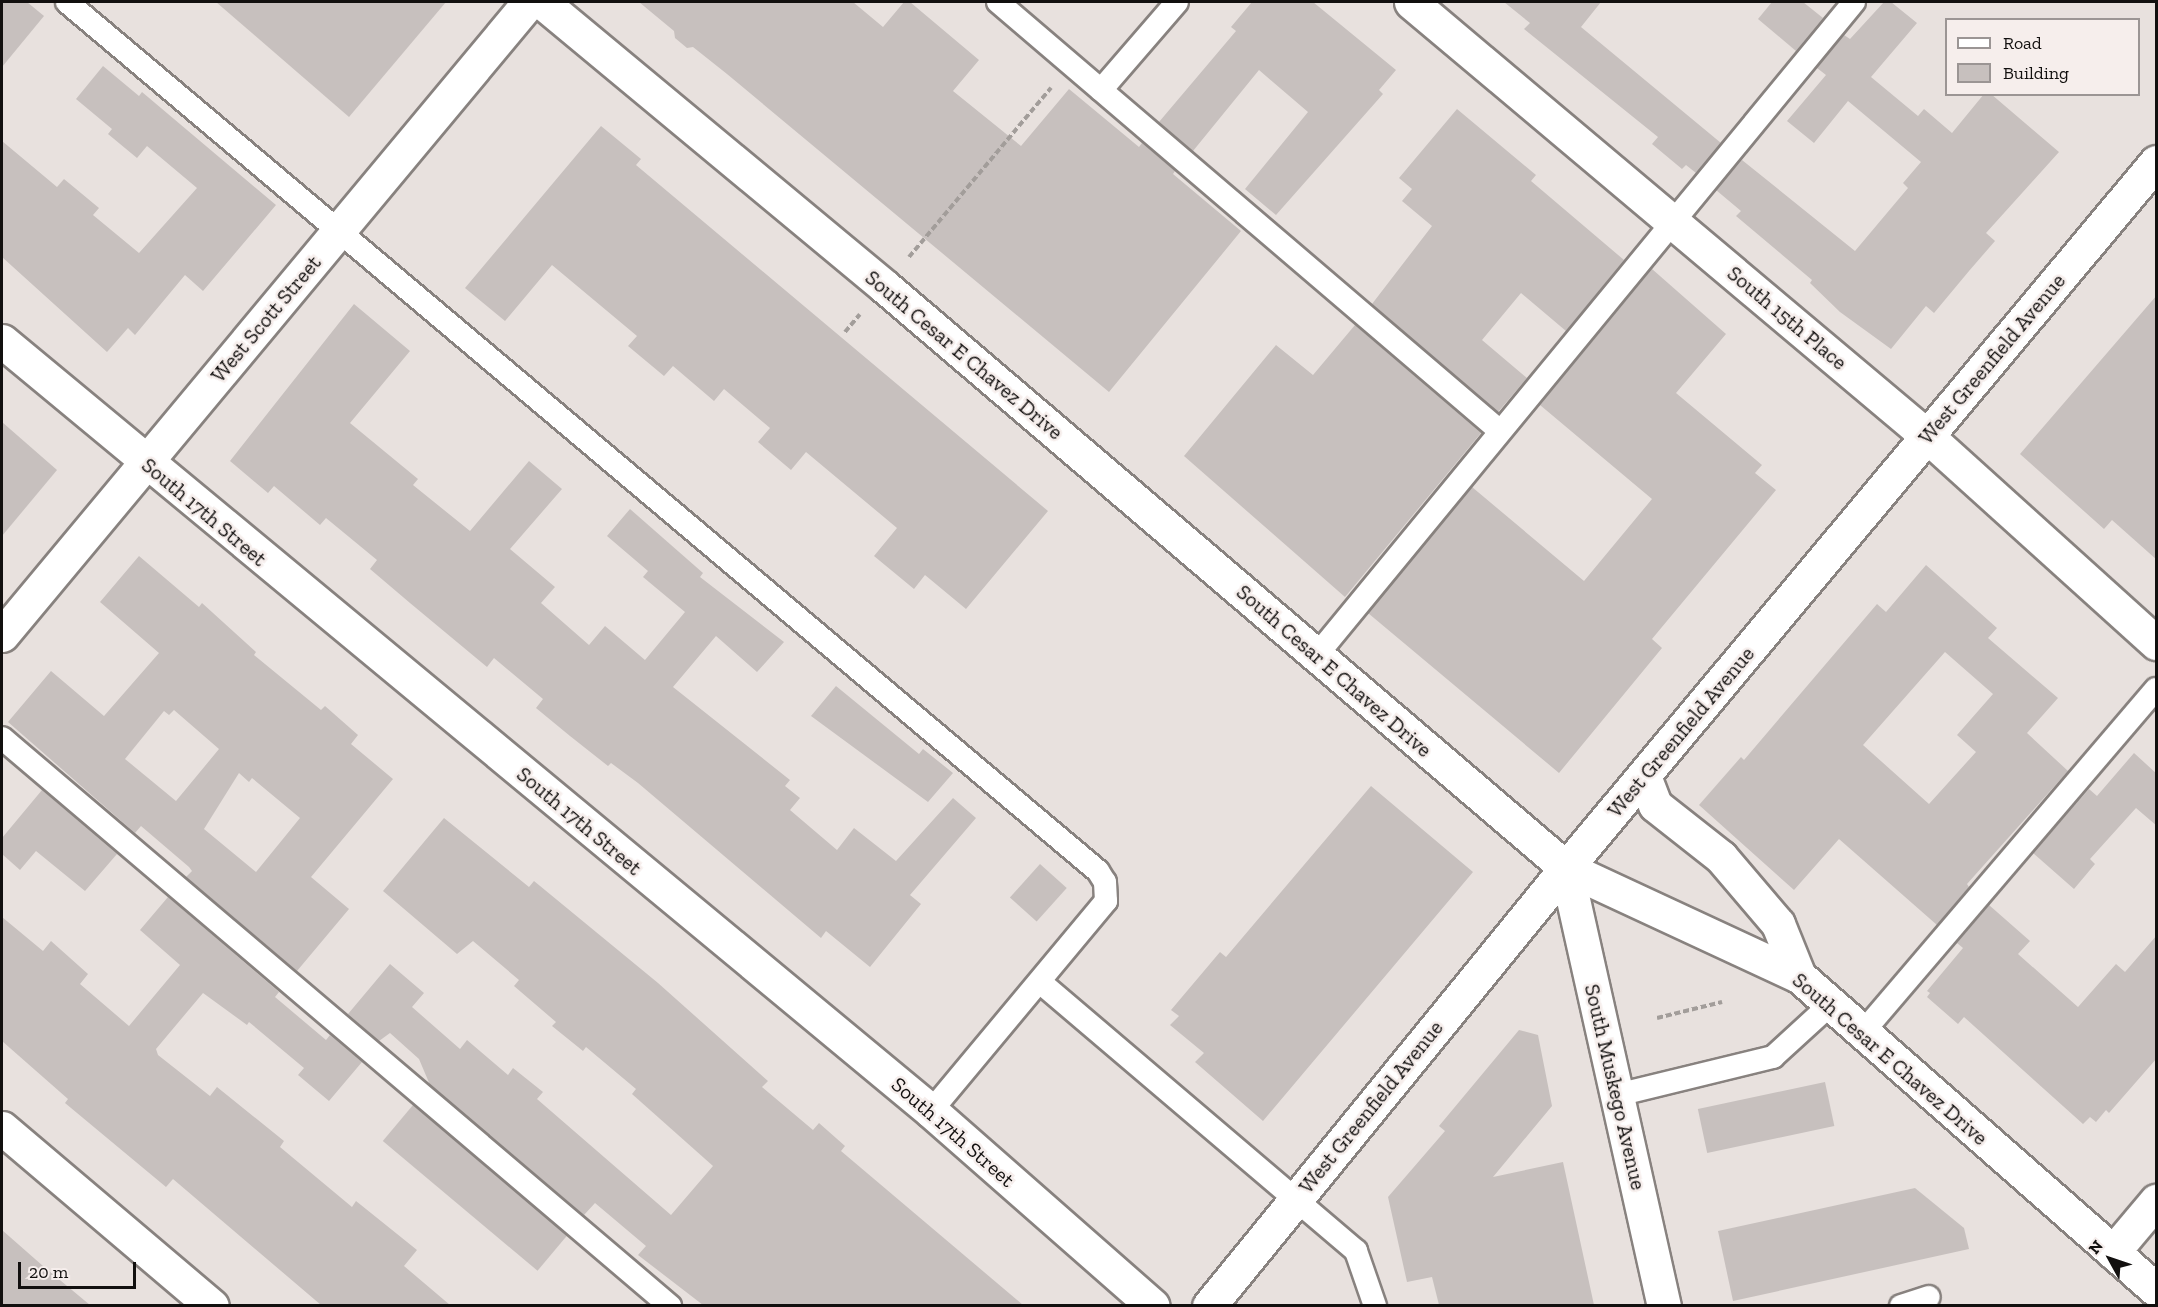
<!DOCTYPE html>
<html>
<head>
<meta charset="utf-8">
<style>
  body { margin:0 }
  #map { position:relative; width:2158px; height:1307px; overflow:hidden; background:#e8e1de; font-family:"Zilla Slab",serif }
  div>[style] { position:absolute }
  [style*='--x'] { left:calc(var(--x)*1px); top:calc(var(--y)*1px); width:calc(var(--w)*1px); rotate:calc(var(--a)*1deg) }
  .building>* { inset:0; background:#c7c0be; transform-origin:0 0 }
  .path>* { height:4px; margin-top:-2px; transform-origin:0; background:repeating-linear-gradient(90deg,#a29d9a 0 6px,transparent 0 9px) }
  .roads { filter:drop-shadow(2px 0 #88827f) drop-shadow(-2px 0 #88827f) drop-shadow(0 2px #88827f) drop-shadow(0 -2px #88827f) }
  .service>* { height:22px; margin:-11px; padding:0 11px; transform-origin:11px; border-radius:11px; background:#fff }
  .minor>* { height:33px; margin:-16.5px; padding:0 16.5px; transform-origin:16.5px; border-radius:16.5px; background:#fff }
  .tertiary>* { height:33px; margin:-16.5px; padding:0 16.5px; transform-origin:16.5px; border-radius:16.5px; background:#fff }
  .secondary>* { height:33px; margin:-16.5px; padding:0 16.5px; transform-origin:16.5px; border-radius:16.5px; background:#fff }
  span { translate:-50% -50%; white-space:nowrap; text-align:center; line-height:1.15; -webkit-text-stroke:5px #f6eeec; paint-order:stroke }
  .street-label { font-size:21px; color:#12100f }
  .frame { position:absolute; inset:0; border:3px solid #12100f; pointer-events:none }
  .legend { position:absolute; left:1945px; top:18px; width:195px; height:78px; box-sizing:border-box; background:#f6eeec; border:2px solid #9b9594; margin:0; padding:8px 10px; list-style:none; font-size:18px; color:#12100f }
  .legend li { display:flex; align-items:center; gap:12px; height:30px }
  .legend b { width:30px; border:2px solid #9b9594 }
  .north { position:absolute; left:2080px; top:1229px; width:60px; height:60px; -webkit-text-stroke:4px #f6eeec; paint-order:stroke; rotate:310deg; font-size:16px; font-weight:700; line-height:24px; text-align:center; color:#12100f }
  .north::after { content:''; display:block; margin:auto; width:21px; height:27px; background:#12100f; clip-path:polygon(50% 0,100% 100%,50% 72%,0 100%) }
  .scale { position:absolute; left:18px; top:1262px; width:118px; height:27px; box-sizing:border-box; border:3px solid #12100f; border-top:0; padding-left:8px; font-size:18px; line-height:21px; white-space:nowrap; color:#12100f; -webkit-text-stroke:4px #f6eeec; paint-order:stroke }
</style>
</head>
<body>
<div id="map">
  <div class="building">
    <i style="clip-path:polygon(2px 2px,27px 2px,44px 16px,2px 67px)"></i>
    <i style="clip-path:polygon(216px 2px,446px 2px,349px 117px)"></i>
    <i style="clip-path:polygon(639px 2px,853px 2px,883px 27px,904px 2px,910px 2px,979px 60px,953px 91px,1021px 146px,1069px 89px,1139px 147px,1142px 143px,1175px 171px,1173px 174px,1241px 231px,1109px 392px,727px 74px,693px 47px,687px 48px,675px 38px,674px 31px)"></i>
    <i style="clip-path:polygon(1252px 2px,1313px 2px,1396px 70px,1379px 90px,1383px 94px,1276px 215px,1245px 189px,1308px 112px,1259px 70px,1193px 151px,1159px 122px,1236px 31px,1231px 27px)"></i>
    <i style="clip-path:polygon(1504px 2px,1601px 2px,1581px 27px,1721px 143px,1696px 173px,1686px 165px,1682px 169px,1652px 144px,1658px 137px,1524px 29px,1530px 23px)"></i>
    <i style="clip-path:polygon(1772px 2px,1803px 2px,1823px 18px,1796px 51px,1758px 19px)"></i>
    <i style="clip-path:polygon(1884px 2px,1891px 2px,1917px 23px,1871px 77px,1918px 116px,1924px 109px,1952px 133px,1984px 94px,1991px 94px,2059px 152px,1986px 233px,1995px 241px,1969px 271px,1934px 313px,1926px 306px,1891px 349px,1840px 312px,1810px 283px,1812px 280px,1736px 216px,1741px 211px,1716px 190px,1742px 160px,1855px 251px,1908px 188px,1903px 183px,1921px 162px,1848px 101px,1814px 143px,1787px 121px,1826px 75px,1817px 68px,1844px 35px,1850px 39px)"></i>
    <i style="clip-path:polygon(103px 66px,139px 96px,142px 92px,276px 205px,203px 291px,185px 275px,135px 335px,128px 328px,107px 352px,2px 257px,2px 141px,57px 187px,64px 179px,99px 208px,93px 215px,139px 253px,197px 188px,147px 146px,137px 158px,108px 134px,112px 129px,76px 99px)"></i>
    <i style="clip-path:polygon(1457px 109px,1536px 175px,1531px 181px,1624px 260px,1566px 331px,1521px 293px,1482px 340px,1527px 378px,1498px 412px,1372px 304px,1432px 226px,1402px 201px,1412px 189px,1399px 178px)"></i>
    <i style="clip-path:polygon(601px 126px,641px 159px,636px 165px,1048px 511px,966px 609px,925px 575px,914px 589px,874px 556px,897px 528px,806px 452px,791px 470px,758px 442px,770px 428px,724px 389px,714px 401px,673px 366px,664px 376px,628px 346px,637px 336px,552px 265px,505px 321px,465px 288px)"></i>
    <i style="clip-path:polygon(1652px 269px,1726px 334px,1676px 393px,1762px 465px,1755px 473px,1776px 490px,1652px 639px,1662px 648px,1559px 773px,1368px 613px,1472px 487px,1584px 581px,1652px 499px,1540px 405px)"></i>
    <i style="clip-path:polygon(2157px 295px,2157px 560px,2112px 520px,2104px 529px,2020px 454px)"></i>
    <i style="clip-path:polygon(354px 304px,410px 351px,350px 423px,418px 479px,413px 485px,470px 531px,529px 461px,562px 489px,510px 549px,555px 587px,541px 603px,589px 645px,605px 626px,645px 660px,685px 612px,643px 577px,648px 571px,607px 536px,630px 509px,703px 573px,700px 577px,784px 642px,757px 672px,716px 636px,673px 687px,790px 780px,785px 786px,800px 798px,790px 810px,837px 850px,854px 828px,896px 861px,953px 798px,976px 818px,910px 895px,921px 904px,870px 967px,826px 931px,821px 938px,638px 783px,611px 763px,608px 766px,570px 736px,536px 708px,543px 699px,494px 658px,487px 667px,410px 603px,370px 569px,377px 560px,326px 518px,320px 525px,274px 486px,268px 493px,230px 461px)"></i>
    <i style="clip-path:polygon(1355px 325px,1481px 433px,1345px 597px,1184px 456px,1276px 345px,1313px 375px)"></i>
    <i style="clip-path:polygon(2px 422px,57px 470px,2px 536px)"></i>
    <i style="clip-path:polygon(evenodd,139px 556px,199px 607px,202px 603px,256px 652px,254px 655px,321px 710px,325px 706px,358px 735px,351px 744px,393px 779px,311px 877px,349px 909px,297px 971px,186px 877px,192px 871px,189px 867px,141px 826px,135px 833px,8px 722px,51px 671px,104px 716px,159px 653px,100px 602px,139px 556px,174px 710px,219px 749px,176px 801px,125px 759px,164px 711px,169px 715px,174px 710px,139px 556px,239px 773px,249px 782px,252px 778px,300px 818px,256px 872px,204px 829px,239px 773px)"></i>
    <i style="clip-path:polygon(evenodd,1926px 565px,1997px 628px,1988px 638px,2058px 698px,2027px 733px,2068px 771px,1967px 884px,1969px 887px,1937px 925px,1839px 839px,1794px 890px,1699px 805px,1741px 757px,1744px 760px,1877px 604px,1886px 612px,1926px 565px,1945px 652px,1993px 694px,1957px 735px,1976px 752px,1929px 804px,1863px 745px,1945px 652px)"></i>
    <i style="clip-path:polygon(836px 686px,919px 754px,923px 749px,953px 773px,928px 802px,811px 716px)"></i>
    <i style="clip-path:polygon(2134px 753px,2157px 774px,2157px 826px,2136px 808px,2090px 859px,2095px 864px,2074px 889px,2033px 853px,2089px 789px,2097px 796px)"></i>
    <i style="clip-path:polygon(1371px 786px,1473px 872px,1263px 1121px,1195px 1062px,1204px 1053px,1170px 1025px,1179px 1016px,1171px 1010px,1220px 952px,1226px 957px)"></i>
    <i style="clip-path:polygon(42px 790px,117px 854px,85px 891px,36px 851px,20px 870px,2px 854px,2px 838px)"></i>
    <i style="clip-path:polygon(444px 818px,529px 887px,534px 881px,658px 983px,768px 1081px,762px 1087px,813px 1130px,819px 1123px,845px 1146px,841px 1151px,1023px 1305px,703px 1305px,638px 1255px,646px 1246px,595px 1203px,584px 1215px,430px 1085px,419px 1059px,390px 1033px,379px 1041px,348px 1014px,390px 964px,424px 993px,412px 1007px,460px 1049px,467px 1040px,508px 1075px,513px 1068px,543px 1092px,537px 1099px,671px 1215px,713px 1166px,632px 1094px,636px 1089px,586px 1047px,583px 1051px,552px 1026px,556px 1022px,514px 986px,519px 980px,473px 941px,457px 954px,383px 891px)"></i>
    <i style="left:1040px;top:864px;width:36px;height:45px;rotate:42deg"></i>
    <i style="clip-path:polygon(168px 897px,279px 992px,275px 997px,326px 1040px,330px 1035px,362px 1062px,329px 1101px,298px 1075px,304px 1068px,249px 1022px,247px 1025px,203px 993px,156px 1049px,158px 1055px,210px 1096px,217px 1087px,284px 1141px,280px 1147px,352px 1207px,356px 1201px,417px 1250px,404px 1266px,450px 1305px,321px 1305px,173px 1179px,166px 1187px,65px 1103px,68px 1099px,2px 1041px,2px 917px,43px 951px,51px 941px,88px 974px,80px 984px,129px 1026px,180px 965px,140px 930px)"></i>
    <i style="clip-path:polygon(1989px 905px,2030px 941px,2018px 954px,2078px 1007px,2116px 964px,2125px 972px,2157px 935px,2157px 1058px,2109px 1113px,2106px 1110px,2096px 1122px,2090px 1117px,2083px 1124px,1964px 1017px,1958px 1024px,1927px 997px,1930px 993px,1927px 991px,1963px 948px,1957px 943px)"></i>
    <i style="clip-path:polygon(1519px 1030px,1538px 1035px,1552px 1106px,1493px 1177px,1563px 1162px,1594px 1305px,1439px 1305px,1432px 1277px,1407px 1282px,1388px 1197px,1445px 1131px,1439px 1126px)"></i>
    <i style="left:1825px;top:1082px;width:45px;height:130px;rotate:78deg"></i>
    <i style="left:413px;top:1105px;width:202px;height:47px;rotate:40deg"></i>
    <i style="clip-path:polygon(1915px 1188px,1964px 1228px,1969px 1249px,1733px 1301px,1718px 1231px)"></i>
    <i style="clip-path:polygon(2px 1230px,43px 1266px,90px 1305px,2px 1305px)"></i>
  </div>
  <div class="path">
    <i style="--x:909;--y:257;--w:221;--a:-50"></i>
    <i style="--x:845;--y:332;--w:23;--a:-50"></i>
    <i style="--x:1657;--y:1018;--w:67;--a:-13.8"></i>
  </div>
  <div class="roads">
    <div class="service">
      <i style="--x:67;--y:2;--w:1348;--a:40.13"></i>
      <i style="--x:1098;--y:871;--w:13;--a:58"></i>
      <i style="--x:1105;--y:882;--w:19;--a:87"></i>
      <i style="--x:1106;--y:901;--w:273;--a:129.8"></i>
      <i style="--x:998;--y:2;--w:660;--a:40.52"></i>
      <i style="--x:1101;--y:90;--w:116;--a:-49.2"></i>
      <i style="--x:1316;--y:656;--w:847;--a:-50.56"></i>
      <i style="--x:2;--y:738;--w:877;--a:40.37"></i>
      <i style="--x:1040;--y:982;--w:415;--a:40.4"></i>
      <i style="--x:1356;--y:1251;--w:58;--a:70.9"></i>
      <i style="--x:1863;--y:1032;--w:451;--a:-49.5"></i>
      <i style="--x:1617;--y:1095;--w:161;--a:-13.7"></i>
      <i style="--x:1773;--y:1057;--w:79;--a:-42.4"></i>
      <i style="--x:1901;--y:1306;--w:29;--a:-18"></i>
    </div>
    <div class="minor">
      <i style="--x:1411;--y:2;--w:674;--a:40.07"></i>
      <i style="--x:1927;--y:436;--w:309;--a:42.1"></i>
      <i style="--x:2;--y:341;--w:1207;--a:39.65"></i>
      <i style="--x:931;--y:1111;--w:295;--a:41.3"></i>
      <i style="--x:2;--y:635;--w:824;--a:-50.22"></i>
      <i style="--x:2;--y:1128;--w:275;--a:40.3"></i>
      <i style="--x:2113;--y:1252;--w:67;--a:-49.9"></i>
    </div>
    <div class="tertiary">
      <i style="--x:1566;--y:868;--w:449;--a:77.4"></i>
    </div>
    <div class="secondary">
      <i style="--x:542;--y:2;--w:445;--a:39.7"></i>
      <i style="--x:884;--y:286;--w:897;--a:40.48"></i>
      <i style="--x:1566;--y:868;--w:257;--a:24.9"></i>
      <i style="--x:1799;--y:976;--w:475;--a:41.3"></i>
      <i style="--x:1644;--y:776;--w:31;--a:69"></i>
      <i style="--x:1655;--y:805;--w:84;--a:38.2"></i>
      <i style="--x:1721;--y:857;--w:88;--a:49.6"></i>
      <i style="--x:1778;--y:924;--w:56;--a:68"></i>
      <i style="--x:1209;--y:1306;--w:565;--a:-50.82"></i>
      <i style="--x:1566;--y:868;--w:920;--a:-50.11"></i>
    </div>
  </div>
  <div class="street-label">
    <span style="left:1787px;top:318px;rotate:40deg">South 15th Place</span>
    <span style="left:266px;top:319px;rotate:-50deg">West Scott Street</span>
    <span style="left:964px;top:355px;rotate:40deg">South Cesar E Chavez Drive</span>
    <span style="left:1992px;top:359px;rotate:-50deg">West Greenfield Avenue</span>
    <span style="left:204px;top:512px;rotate:40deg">South 17th Street</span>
    <span style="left:1334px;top:671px;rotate:41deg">South Cesar E Chavez Drive</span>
    <span style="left:1681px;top:732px;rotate:-50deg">West Greenfield Avenue</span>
    <span style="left:579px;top:821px;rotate:40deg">South 17th Street</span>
    <span style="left:1890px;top:1059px;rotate:41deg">South Cesar E Chavez Drive</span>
    <span style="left:1615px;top:1087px;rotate:77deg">South Muskego Avenue</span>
    <span style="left:1371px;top:1107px;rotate:-51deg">West Greenfield Avenue</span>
    <span style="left:953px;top:1132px;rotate:41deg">South 17th Street</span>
  </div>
  <div class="frame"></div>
  <ul class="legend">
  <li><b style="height:8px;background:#fff"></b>Road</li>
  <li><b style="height:16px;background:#c7c0be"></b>Building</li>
  </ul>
  <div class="north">N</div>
  <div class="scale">20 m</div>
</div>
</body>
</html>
